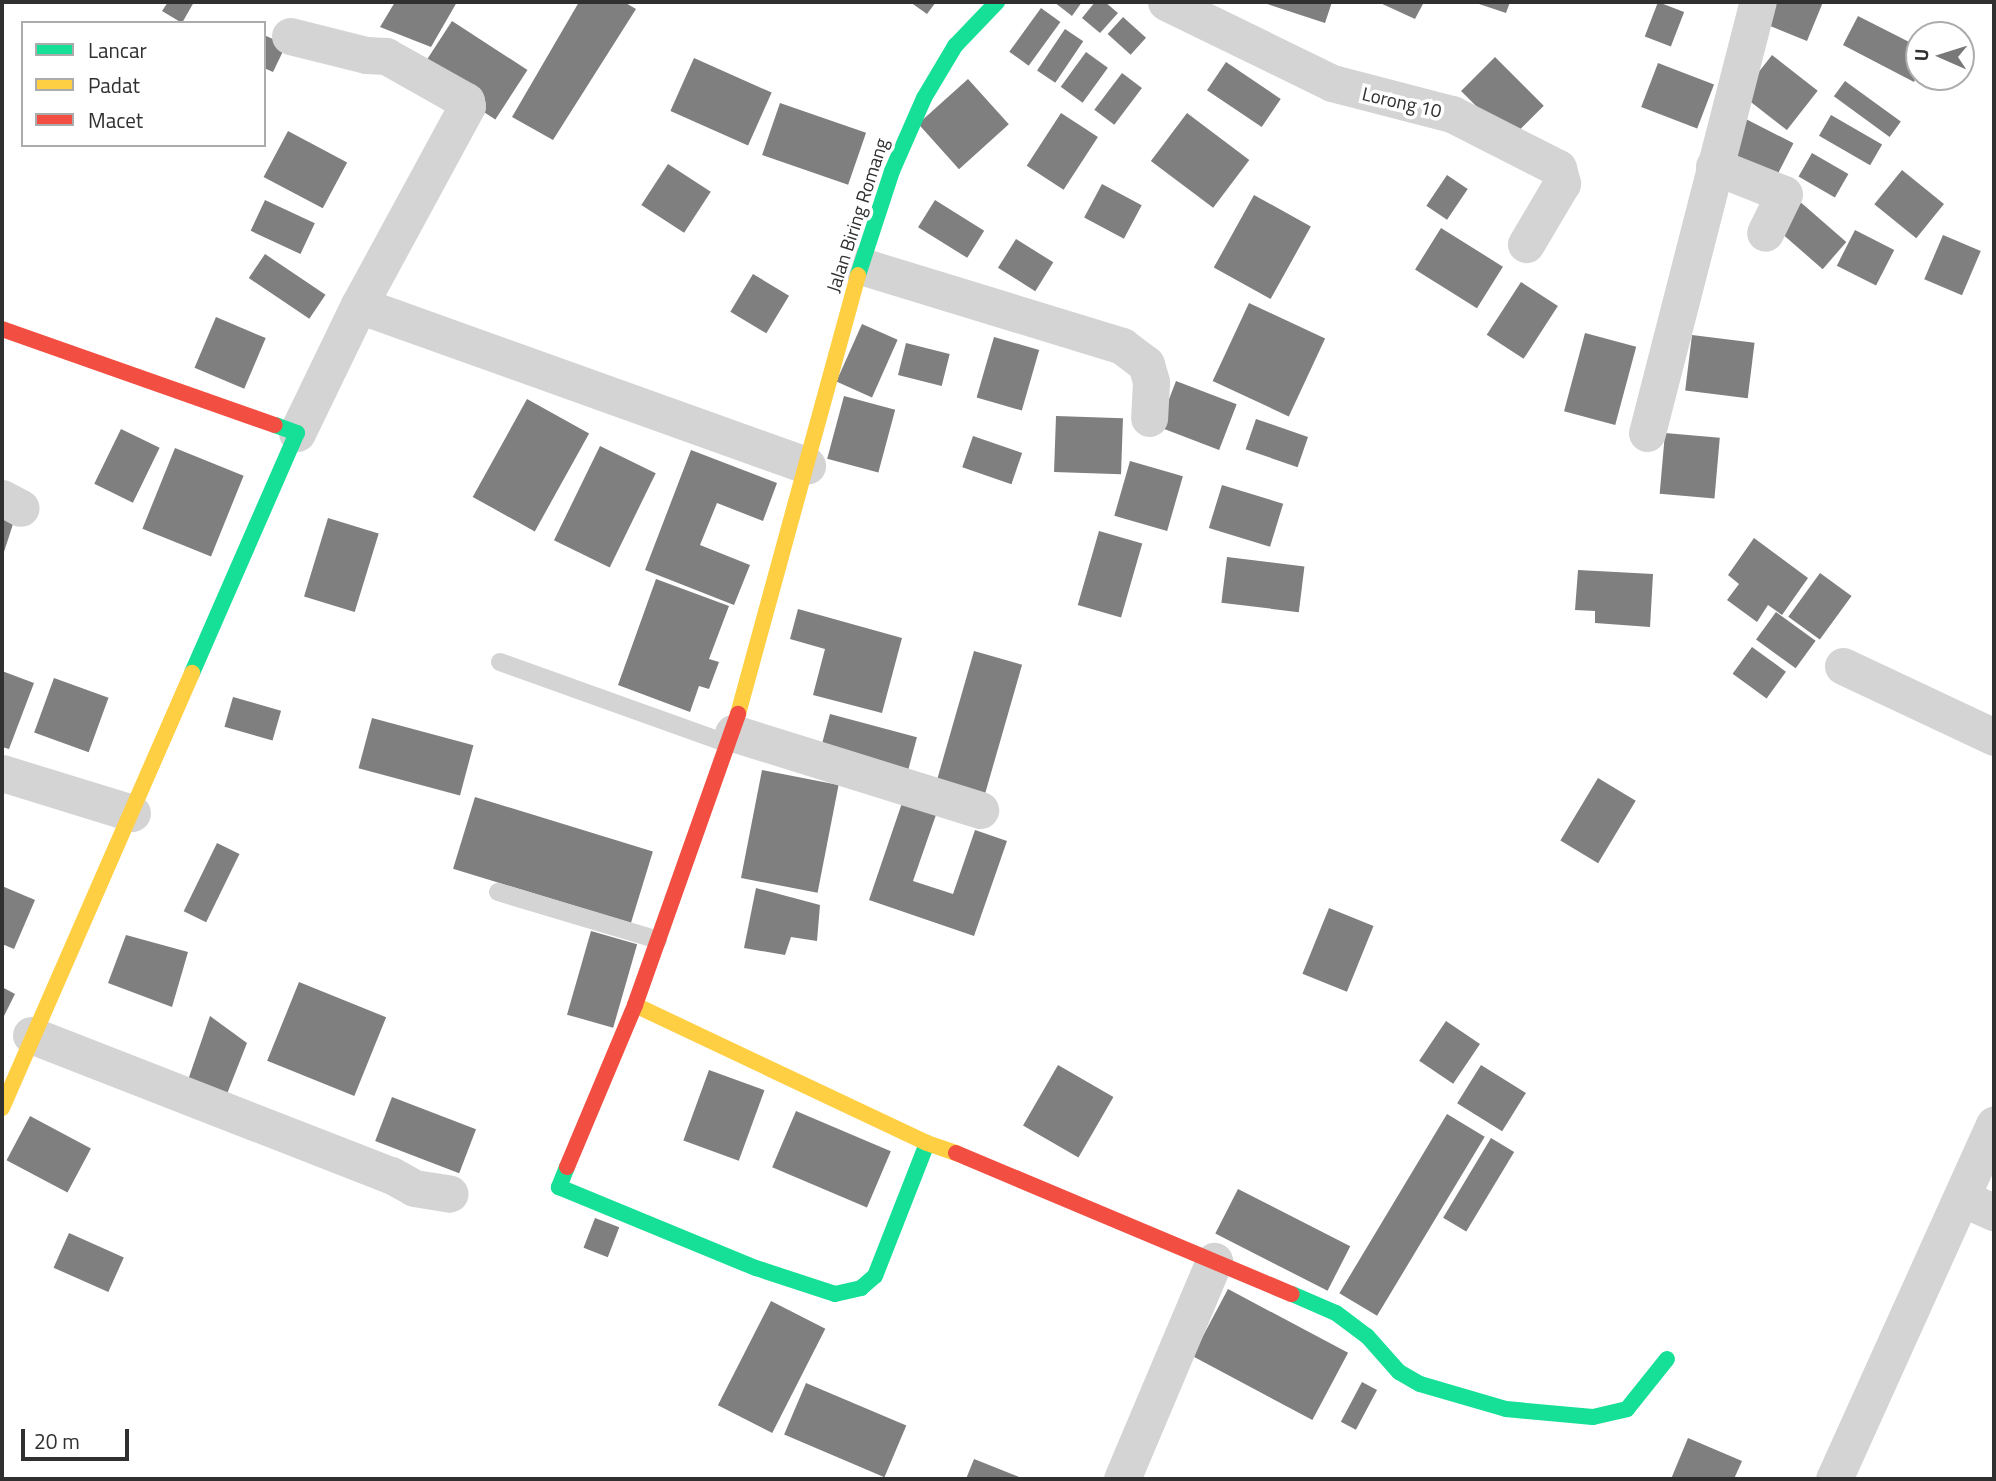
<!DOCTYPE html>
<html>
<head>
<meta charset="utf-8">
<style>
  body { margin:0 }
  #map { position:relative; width:1996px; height:1481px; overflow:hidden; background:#fff; font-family:"Titillium Web",sans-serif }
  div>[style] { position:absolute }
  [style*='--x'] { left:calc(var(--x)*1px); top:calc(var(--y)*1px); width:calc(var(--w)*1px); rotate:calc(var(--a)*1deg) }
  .building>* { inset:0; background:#7f7f7f; transform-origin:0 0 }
  .lane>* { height:18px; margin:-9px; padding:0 9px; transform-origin:9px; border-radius:9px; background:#d4d4d4 }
  .street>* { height:37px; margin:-18.5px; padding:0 18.5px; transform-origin:18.5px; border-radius:18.5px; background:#d4d4d4 }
  .fast>* { height:16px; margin:-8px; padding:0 8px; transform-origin:8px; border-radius:8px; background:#16e098 }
  .slow>* { height:16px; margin:-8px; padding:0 8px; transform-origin:8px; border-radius:8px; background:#ffcf43 }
  .jam>* { height:16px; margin:-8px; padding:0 8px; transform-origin:8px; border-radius:8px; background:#f24e42 }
  span { translate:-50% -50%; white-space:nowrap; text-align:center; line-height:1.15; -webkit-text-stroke:7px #fff; paint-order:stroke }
  .street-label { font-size:19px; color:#303030 }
  .frame { position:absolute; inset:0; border:4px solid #303030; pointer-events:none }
  .legend { position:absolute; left:21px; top:21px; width:245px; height:126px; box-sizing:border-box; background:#fff; border:2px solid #acacac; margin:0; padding:9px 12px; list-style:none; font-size:21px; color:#303030 }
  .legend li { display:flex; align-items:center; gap:14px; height:35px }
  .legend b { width:35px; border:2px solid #acacac }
  .north { position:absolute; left:1905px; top:21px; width:70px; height:70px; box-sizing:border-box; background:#fff; border:2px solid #acacac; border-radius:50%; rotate:273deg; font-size:19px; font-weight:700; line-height:28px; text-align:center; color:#303030 }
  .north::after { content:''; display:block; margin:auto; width:24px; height:32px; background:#787878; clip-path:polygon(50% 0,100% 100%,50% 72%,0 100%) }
  .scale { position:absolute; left:21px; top:1429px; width:108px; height:32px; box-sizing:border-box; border:4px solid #303030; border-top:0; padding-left:9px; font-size:21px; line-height:24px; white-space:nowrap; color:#303030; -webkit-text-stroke:5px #fff; paint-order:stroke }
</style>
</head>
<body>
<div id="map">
  <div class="building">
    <i style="clip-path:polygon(168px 2px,194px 2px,182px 23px,162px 11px)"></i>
    <i style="clip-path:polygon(395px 2px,457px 2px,431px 47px,380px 27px)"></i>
    <i style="clip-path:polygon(579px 2px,624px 2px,636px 9px,553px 140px,512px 117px)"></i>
    <i style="clip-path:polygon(910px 2px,936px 2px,927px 14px)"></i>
    <i style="clip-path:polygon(1054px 2px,1082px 2px,1072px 16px)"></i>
    <i style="clip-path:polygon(1095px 2px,1105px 2px,1118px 13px,1100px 33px,1082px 18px)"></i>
    <i style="clip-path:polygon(1261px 2px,1332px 2px,1325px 23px)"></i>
    <i style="clip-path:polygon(1378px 2px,1424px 2px,1415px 19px)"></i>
    <i style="clip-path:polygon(1473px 2px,1510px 2px,1506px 13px)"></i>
    <i style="left:1658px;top:2px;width:28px;height:37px;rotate:21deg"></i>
    <i style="clip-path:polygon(1766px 2px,1823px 2px,1807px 41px,1758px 21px)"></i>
    <i style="left:1041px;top:8px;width:24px;height:54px;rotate:36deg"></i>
    <i style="clip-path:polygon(1858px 16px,1919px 47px,1919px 71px,1914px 82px,1843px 45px)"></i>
    <i style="left:1123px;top:17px;width:31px;height:23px;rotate:42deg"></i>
    <i style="left:452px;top:21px;width:90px;height:59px;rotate:33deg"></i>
    <i style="left:1065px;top:29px;width:22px;height:50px;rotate:34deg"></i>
    <i style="clip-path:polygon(264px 35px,286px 45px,273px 72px,264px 68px)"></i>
    <i style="left:1086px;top:52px;width:27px;height:43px;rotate:36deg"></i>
    <i style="left:1772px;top:55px;width:58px;height:50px;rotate:38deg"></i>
    <i style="left:1495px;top:57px;width:69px;height:48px;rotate:45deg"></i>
    <i style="left:694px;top:58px;width:85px;height:58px;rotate:24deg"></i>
    <i style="left:1226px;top:62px;width:66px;height:34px;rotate:34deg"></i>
    <i style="left:1658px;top:63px;width:60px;height:47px;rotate:21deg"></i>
    <i style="left:1122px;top:73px;width:25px;height:46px;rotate:37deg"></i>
    <i style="left:968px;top:79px;width:61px;height:67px;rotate:48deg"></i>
    <i style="left:1845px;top:81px;width:69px;height:19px;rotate:36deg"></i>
    <i style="left:780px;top:103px;width:91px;height:55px;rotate:19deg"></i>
    <i style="left:1061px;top:113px;width:44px;height:63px;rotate:33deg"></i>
    <i style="left:1187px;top:113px;width:78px;height:60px;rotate:37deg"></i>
    <i style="left:1831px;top:115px;width:59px;height:24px;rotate:30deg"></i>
    <i style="left:1740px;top:116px;width:60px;height:50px;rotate:27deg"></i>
    <i style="left:288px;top:131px;width:67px;height:52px;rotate:28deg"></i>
    <i style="left:1812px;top:153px;width:42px;height:27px;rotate:30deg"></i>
    <i style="left:668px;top:164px;width:51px;height:49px;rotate:33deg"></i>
    <i style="left:1902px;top:170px;width:54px;height:44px;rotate:39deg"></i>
    <i style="left:1447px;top:175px;width:25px;height:37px;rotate:34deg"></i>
    <i style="left:1102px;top:184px;width:45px;height:38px;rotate:28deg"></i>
    <i style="left:1254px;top:195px;width:65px;height:83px;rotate:29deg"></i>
    <i style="left:265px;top:200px;width:55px;height:34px;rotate:25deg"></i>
    <i style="left:935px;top:200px;width:58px;height:32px;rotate:32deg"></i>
    <i style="left:1798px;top:200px;width:64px;height:36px;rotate:41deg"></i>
    <i style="left:1441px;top:228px;width:73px;height:49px;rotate:32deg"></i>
    <i style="left:1855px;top:230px;width:44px;height:40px;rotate:27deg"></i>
    <i style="left:1943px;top:235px;width:41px;height:48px;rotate:23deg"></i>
    <i style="left:1016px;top:239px;width:44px;height:34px;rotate:32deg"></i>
    <i style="left:265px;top:254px;width:73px;height:29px;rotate:34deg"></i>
    <i style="left:753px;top:274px;width:42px;height:44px;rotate:31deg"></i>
    <i style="left:1521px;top:282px;width:44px;height:63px;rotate:33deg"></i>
    <i style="left:1249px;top:303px;width:84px;height:86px;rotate:25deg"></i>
    <i style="left:216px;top:317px;width:54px;height:55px;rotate:23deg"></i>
    <i style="left:862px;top:324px;width:39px;height:63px;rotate:24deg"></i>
    <i style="left:1585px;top:333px;width:53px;height:81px;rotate:15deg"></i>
    <i style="left:1692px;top:335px;width:63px;height:56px;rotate:7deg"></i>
    <i style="left:994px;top:337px;width:47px;height:63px;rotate:16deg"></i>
    <i style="left:906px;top:343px;width:45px;height:33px;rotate:14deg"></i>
    <i style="left:1176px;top:381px;width:65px;height:49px;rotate:21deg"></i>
    <i style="left:844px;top:396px;width:53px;height:65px;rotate:15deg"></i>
    <i style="left:527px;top:399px;width:71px;height:112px;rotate:29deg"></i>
    <i style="left:1056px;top:416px;width:67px;height:56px;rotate:2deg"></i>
    <i style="left:1256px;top:419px;width:55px;height:32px;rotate:19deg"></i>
    <i style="left:121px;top:429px;width:43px;height:61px;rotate:26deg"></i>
    <i style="left:1665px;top:433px;width:55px;height:61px;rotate:5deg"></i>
    <i style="left:973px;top:436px;width:52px;height:33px;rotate:19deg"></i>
    <i style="left:600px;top:446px;width:62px;height:105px;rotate:26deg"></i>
    <i style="left:175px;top:448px;width:74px;height:87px;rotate:22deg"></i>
    <i style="clip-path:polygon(691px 450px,777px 483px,763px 521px,717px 503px,700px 545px,750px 565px,734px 605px,645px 570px)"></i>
    <i style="left:1130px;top:461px;width:55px;height:57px;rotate:16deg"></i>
    <i style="left:1222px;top:485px;width:64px;height:45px;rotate:17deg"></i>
    <i style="clip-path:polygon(2px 517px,14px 521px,2px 558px)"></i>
    <i style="left:328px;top:518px;width:53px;height:82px;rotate:17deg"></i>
    <i style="left:1099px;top:531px;width:45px;height:77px;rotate:16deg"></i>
    <i style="clip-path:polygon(1754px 538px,1808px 578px,1782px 615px,1768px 605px,1757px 622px,1727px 600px,1739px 584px,1728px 575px)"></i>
    <i style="left:1227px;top:557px;width:78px;height:46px;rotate:7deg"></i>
    <i style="clip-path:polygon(1578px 570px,1653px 574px,1650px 627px,1595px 623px,1595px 611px,1575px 610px)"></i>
    <i style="left:1820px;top:573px;width:39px;height:54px;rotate:36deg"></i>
    <i style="clip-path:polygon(656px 579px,729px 606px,709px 659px,719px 662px,709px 689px,699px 686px,690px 712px,618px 685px)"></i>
    <i style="clip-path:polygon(798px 609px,902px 638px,882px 713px,813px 695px,825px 649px,790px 639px)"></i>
    <i style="left:1776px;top:612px;width:49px;height:34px;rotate:36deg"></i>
    <i style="left:1752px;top:647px;width:42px;height:33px;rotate:36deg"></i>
    <i style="left:974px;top:651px;width:50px;height:142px;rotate:16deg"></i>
    <i style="clip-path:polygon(2px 671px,34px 683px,9px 749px,2px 747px)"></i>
    <i style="left:54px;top:678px;width:58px;height:58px;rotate:20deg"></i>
    <i style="left:233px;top:697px;width:50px;height:31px;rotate:16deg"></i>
    <i style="left:830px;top:714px;width:90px;height:42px;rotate:15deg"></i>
    <i style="left:372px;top:718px;width:105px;height:52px;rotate:15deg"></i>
    <i style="left:762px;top:770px;width:78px;height:110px;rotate:11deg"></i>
    <i style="left:1598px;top:778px;width:44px;height:73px;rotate:31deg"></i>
    <i style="left:475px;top:797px;width:186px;height:75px;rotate:17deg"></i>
    <i style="clip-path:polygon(903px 800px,937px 812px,913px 881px,953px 894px,975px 830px,1007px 841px,974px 936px,869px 900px)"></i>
    <i style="left:217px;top:843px;width:25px;height:76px;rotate:26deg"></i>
    <i style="clip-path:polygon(2px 886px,35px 900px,14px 949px,2px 944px)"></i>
    <i style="clip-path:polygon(756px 888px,820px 905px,817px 941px,791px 937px,785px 955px,744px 948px)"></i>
    <i style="left:1329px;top:908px;width:48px;height:71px;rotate:22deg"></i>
    <i style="left:591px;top:931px;width:48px;height:87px;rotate:16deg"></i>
    <i style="clip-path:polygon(126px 935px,188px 952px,172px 1007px,108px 983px)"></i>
    <i style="left:299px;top:982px;width:94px;height:85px;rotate:22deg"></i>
    <i style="clip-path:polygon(2px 987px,15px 994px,2px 1020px)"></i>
    <i style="clip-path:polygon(210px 1016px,247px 1043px,225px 1099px,187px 1083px)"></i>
    <i style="left:1446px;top:1021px;width:41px;height:48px;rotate:34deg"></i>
    <i style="left:1058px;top:1065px;width:64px;height:70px;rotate:30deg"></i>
    <i style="left:1481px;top:1065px;width:53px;height:45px;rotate:32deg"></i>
    <i style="left:709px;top:1070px;width:59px;height:75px;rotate:20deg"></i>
    <i style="left:392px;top:1097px;width:90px;height:47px;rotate:21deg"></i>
    <i style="left:796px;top:1111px;width:103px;height:61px;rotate:23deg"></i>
    <i style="left:1447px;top:1114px;width:44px;height:209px;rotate:31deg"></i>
    <i style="left:30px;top:1116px;width:69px;height:50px;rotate:28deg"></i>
    <i style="left:1491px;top:1138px;width:27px;height:93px;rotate:31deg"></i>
    <i style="left:1238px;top:1189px;width:126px;height:50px;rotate:27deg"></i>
    <i style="left:595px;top:1218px;width:26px;height:32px;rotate:21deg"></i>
    <i style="left:69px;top:1233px;width:60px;height:38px;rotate:24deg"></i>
    <i style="left:1228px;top:1289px;width:136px;height:76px;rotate:28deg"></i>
    <i style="left:771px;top:1301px;width:61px;height:117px;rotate:27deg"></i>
    <i style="left:1362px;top:1382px;width:17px;height:45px;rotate:28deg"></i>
    <i style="left:806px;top:1383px;width:109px;height:56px;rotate:23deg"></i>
    <i style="clip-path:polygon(1688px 1438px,1742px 1461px,1734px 1479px,1671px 1479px)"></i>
    <i style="clip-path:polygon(974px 1459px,1024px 1479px,966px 1479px)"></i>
  </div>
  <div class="lane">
    <i style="--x:500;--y:662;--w:243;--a:19.7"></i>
    <i style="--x:498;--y:892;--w:167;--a:16.7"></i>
  </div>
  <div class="street">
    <i style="--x:1166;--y:2;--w:185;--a:26"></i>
    <i style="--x:1332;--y:83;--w:124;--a:14.5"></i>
    <i style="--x:1452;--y:114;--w:119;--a:27"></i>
    <i style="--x:1558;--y:168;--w:16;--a:75"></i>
    <i style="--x:1562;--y:183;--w:71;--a:120.5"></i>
    <i style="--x:290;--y:36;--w:78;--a:14"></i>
    <i style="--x:366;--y:55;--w:20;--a:3"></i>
    <i style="--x:386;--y:56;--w:92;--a:29.4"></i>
    <i style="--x:466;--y:101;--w:5;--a:79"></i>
    <i style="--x:467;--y:106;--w:226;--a:118.5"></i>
    <i style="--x:1714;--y:166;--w:75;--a:21.8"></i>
    <i style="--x:1784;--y:194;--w:43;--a:116"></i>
    <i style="--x:861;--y:266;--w:273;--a:17"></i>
    <i style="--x:1122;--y:346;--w:30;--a:37"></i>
    <i style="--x:1146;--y:364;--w:19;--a:74"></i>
    <i style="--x:1151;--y:382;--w:36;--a:93"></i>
    <i style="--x:297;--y:433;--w:142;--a:-64.2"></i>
    <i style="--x:359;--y:305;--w:476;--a:19.7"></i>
    <i style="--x:1647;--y:433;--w:445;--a:-75.6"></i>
    <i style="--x:2;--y:498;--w:21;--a:28"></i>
    <i style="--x:1843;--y:666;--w:167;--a:25.2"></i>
    <i style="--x:733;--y:733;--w:259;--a:17.3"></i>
    <i style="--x:2;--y:773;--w:136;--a:17.1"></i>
    <i style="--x:31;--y:1035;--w:386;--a:21.3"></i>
    <i style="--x:391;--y:1175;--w:26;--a:29"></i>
    <i style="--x:414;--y:1188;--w:36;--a:9"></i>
    <i style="--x:1962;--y:1198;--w:35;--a:24"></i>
    <i style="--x:1122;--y:1479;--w:237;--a:-67.1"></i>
    <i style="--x:1834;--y:1479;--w:389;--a:-65.7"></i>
  </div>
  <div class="fast">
    <i style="--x:858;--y:275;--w:109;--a:-71.9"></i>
    <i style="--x:892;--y:171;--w:80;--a:-66.3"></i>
    <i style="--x:924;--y:98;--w:61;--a:-59.2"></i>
    <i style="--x:955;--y:46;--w:61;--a:-46.3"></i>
    <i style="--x:192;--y:673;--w:262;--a:-66.4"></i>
    <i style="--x:297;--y:433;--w:23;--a:-160"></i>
    <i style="--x:567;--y:1167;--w:22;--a:112"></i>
    <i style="--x:559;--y:1187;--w:213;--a:22.4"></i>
    <i style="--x:756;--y:1268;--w:83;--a:18.2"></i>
    <i style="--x:835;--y:1294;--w:27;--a:-13"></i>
    <i style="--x:861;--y:1288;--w:18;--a:-41"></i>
    <i style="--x:875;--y:1276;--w:143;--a:-68.6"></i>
    <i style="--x:1292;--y:1294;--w:48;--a:23.4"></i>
    <i style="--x:1336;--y:1313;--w:39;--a:37"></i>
    <i style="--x:1367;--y:1336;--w:48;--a:48.4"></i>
    <i style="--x:1399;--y:1372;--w:24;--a:30"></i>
    <i style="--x:1420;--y:1384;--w:90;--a:16.2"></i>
    <i style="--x:1506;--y:1409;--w:87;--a:5.3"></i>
    <i style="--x:1593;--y:1417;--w:35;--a:-13"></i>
    <i style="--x:1627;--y:1409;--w:64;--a:-51.3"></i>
  </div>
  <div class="slow">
    <i style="--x:738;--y:714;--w:455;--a:-74.7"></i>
    <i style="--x:635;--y:1005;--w:323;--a:25.3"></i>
    <i style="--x:927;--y:1143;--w:31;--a:19"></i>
    <i style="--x:2;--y:1108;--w:475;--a:-66.4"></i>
  </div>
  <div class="jam">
    <i style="--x:2;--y:329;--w:289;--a:19.4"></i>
    <i style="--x:956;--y:1153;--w:364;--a:22.8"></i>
    <i style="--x:567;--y:1167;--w:176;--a:-67.2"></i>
    <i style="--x:635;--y:1005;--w:309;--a:-70.5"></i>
  </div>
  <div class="street-label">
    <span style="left:1402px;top:102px;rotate:13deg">Lorong 10</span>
    <span style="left:857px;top:215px;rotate:-72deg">Jalan Biring Romang</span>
  </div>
  <div class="frame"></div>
  <ul class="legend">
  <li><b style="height:9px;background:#16e098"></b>Lancar</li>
  <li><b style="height:9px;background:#ffcf43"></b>Padat</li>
  <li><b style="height:9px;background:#f24e42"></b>Macet</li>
  </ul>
  <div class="north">U</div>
  <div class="scale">20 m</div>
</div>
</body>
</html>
